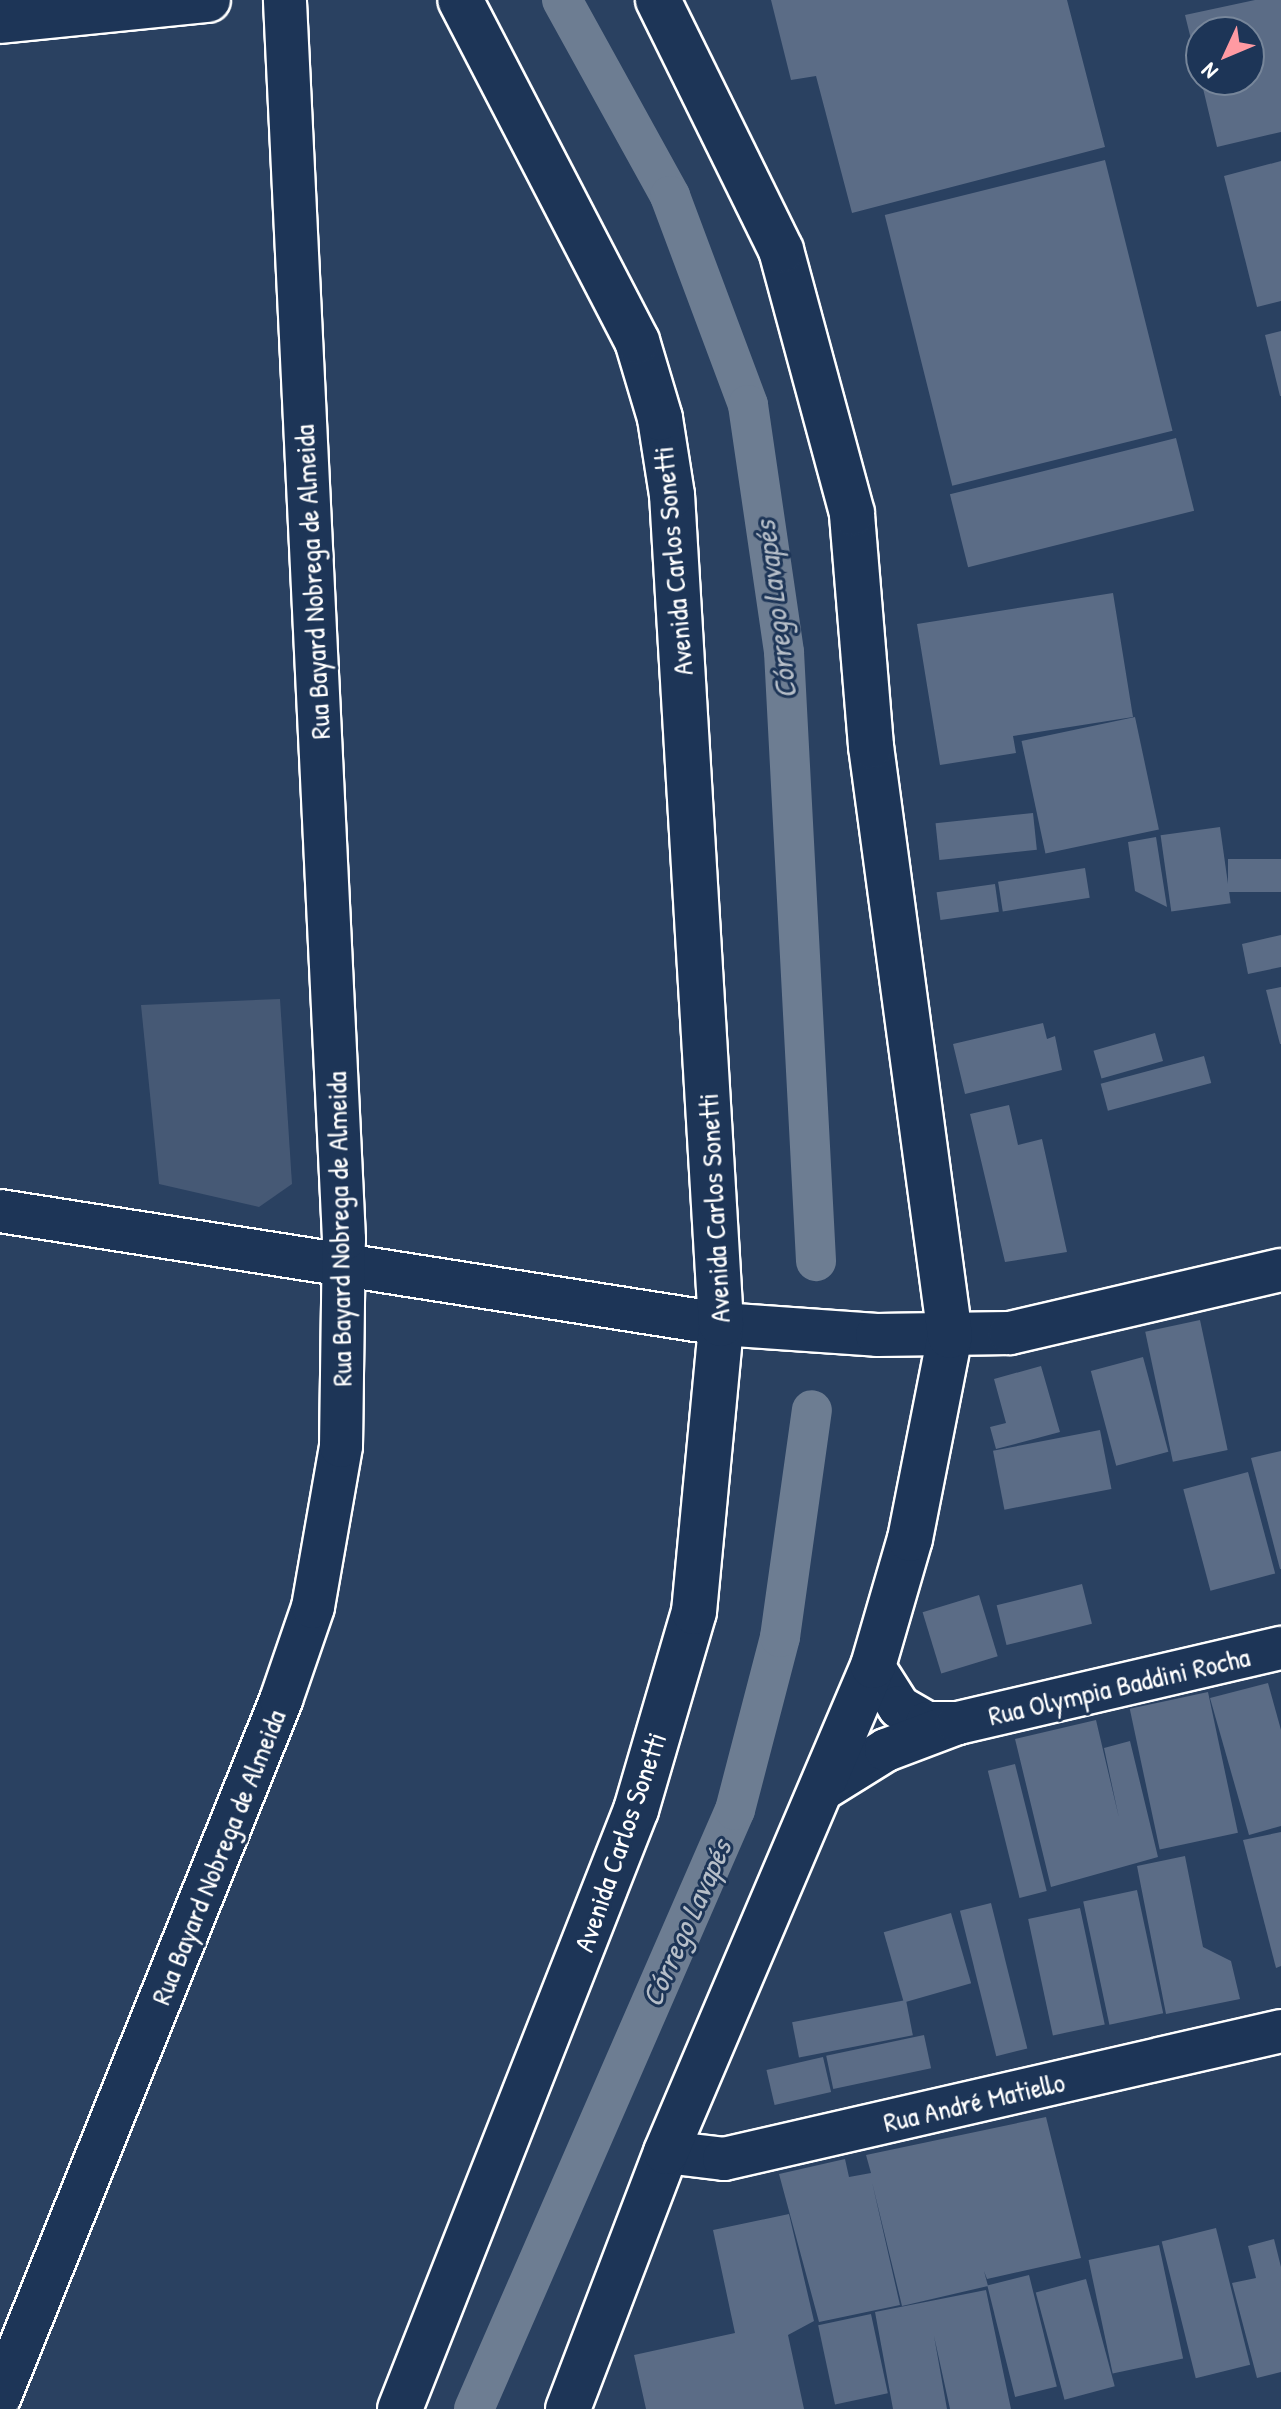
<!DOCTYPE html>
<html>
<head>
<meta charset="utf-8">
<style>
  body { margin:0 }
  #map { position:relative; width:1281px; height:2409px; overflow:hidden; background:#2a4161; font-family:"Patrick Hand",sans-serif }
  div>[style] { position:absolute }
  [style*='--x'] { left:calc(var(--x)*1px); top:calc(var(--y)*1px); width:calc(var(--w)*1px); rotate:calc(var(--a)*1deg) }
  .green>* { inset:0; background:#465975 }
  .canal>* { height:40px; margin:-20px; padding:0 20px; transform-origin:20px; border-radius:20px; background:#6d7d92 }
  .building>* { inset:0; background:#5b6c86; transform-origin:0 0 }
  .roads { filter:drop-shadow(2px 0 #fff) drop-shadow(-2px 0 #fff) drop-shadow(0 2px #fff) drop-shadow(0 -2px #fff) }
  .minor>* { height:42px; margin:-21px; padding:0 21px; transform-origin:21px; border-radius:21px; background:#1d3557 }
  .tertiary>* { height:44px; margin:-22px; padding:0 22px; transform-origin:22px; border-radius:22px; background:#1d3557 }
  span { translate:-50% -50%; white-space:nowrap; text-align:center; line-height:1.15; -webkit-text-stroke:6px #1d3557; paint-order:stroke }
  .street-label { font-size:28px; color:#fff }
  .water-label { font-size:30px; color:#b6bec8; font-style:italic }
  .north { position:absolute; left:1185px; top:16px; width:80px; height:80px; box-sizing:border-box; background:#1d3557; border:2px solid #77869a; border-radius:50%; rotate:226deg; font-size:22px; font-weight:700; line-height:32px; text-align:center; color:#fff }
  .north::after { content:''; display:block; margin:auto; width:28px; height:36px; background:#ff9aa2; clip-path:polygon(50% 0,100% 100%,50% 72%,0 100%) }
</style>
</head>
<body>
<div id="map">
  <div class="green">
    <i style="clip-path:polygon(280px 999px,292px 1184px,259px 1207px,159px 1184px,141px 1005px)"></i>
  </div>
  <div class="canal">
    <i style="--x:562;--y:0;--w:224;--a:61.1"></i>
    <i style="--x:670;--y:196;--w:223;--a:69.5"></i>
    <i style="--x:748;--y:405;--w:250;--a:81.7"></i>
    <i style="--x:784;--y:652;--w:610;--a:86.99"></i>
    <i style="--x:474;--y:2409;--w:653;--a:-66.46"></i>
    <i style="--x:735;--y:1810;--w:179;--a:-75.4"></i>
    <i style="--x:780;--y:1637;--w:229;--a:-82"></i>
  </div>
  <div class="building">
    <i style="clip-path:polygon(771px 0,1067px 0,1105px 147px,852px 213px,816px 76px,791px 80px)"></i>
    <i style="clip-path:polygon(1255px 0,1281px 0,1281px 132px,1217px 147px,1201px 80px,1249px 80px,1249px 32px,1201px 32px,1200px 76px,1185px 15px)"></i>
    <i style="left:1105px;top:160px;width:279px;height:227px;rotate:76deg"></i>
    <i style="clip-path:polygon(1281px 161px,1281px 301px,1257px 307px,1224px 176px)"></i>
    <i style="clip-path:polygon(1281px 331px,1281px 396px,1280px 396px,1265px 335px)"></i>
    <i style="left:1176px;top:438px;width:75px;height:233px;rotate:76deg"></i>
    <i style="clip-path:polygon(1113px 593px,1133px 717px,1013px 736px,1016px 753px,940px 765px,917px 624px)"></i>
    <i style="left:1135px;top:717px;width:115px;height:116px;rotate:78deg"></i>
    <i style="left:1033px;top:813px;width:37px;height:98px;rotate:84deg"></i>
    <i style="left:1220px;top:827px;width:77px;height:60px;rotate:82deg"></i>
    <i style="clip-path:polygon(1156px 837px,1167px 907px,1135px 891px,1128px 842px)"></i>
    <i style="left:1281px;top:859px;width:33px;height:53px;rotate:90deg"></i>
    <i style="left:1085px;top:868px;width:30px;height:88px;rotate:81deg"></i>
    <i style="left:995px;top:884px;width:28px;height:59px;rotate:82deg"></i>
    <i style="clip-path:polygon(1281px 935px,1281px 967px,1248px 974px,1242px 944px)"></i>
    <i style="clip-path:polygon(1281px 987px,1281px 1044px,1280px 1044px,1266px 990px)"></i>
    <i style="clip-path:polygon(1043px 1023px,1047px 1039px,1055px 1036px,1062px 1070px,965px 1094px,953px 1044px)"></i>
    <i style="left:1155px;top:1033px;width:29px;height:64px;rotate:74deg"></i>
    <i style="left:1204px;top:1056px;width:28px;height:107px;rotate:75deg"></i>
    <i style="clip-path:polygon(1009px 1105px,1018px 1145px,1042px 1139px,1067px 1252px,1005px 1262px,970px 1114px)"></i>
    <i style="left:1200px;top:1320px;width:133px;height:56px;rotate:78deg"></i>
    <i style="left:1143px;top:1357px;width:98px;height:54px;rotate:75deg"></i>
    <i style="clip-path:polygon(1041px 1366px,1060px 1432px,996px 1449px,990px 1427px,1006px 1423px,994px 1379px)"></i>
    <i style="left:1100px;top:1430px;width:60px;height:109px;rotate:79deg"></i>
    <i style="clip-path:polygon(1281px 1451px,1281px 1569px,1280px 1569px,1251px 1458px)"></i>
    <i style="left:1248px;top:1472px;width:105px;height:67px;rotate:75deg"></i>
    <i style="left:1082px;top:1584px;width:41px;height:88px;rotate:76deg"></i>
    <i style="left:979px;top:1595px;width:64px;height:59px;rotate:73deg"></i>
    <i style="clip-path:polygon(1268px 1683px,1281px 1730px,1281px 1826px,1249px 1835px,1210px 1698px)"></i>
    <i style="left:1208px;top:1692px;width:144px;height:80px;rotate:78deg"></i>
    <i style="clip-path:polygon(1096px 1720px,1119px 1818px,1104px 1748px,1130px 1741px,1158px 1857px,1051px 1887px,1015px 1739px)"></i>
    <i style="left:1015px;top:1764px;width:131px;height:28px;rotate:76deg"></i>
    <i style="clip-path:polygon(1281px 1832px,1281px 1966px,1276px 1968px,1243px 1840px)"></i>
    <i style="clip-path:polygon(1185px 1856px,1203px 1947px,1231px 1961px,1240px 1999px,1166px 2014px,1137px 1866px)"></i>
    <i style="left:1137px;top:1890px;width:126px;height:55px;rotate:78deg"></i>
    <i style="left:991px;top:1903px;width:150px;height:32px;rotate:76deg"></i>
    <i style="left:1080px;top:1908px;width:119px;height:53px;rotate:78deg"></i>
    <i style="left:951px;top:1913px;width:73px;height:70px;rotate:74deg"></i>
    <i style="left:906px;top:2000px;width:36px;height:116px;rotate:79deg"></i>
    <i style="left:924px;top:2035px;width:34px;height:100px;rotate:78deg"></i>
    <i style="left:823px;top:2057px;width:36px;height:58px;rotate:77deg"></i>
    <i style="clip-path:polygon(1046px 2117px,1081px 2258px,987px 2279px,984px 2271px,988px 2286px,902px 2306px,872px 2182px,900px 2305px,819px 2322px,779px 2174px,845px 2159px,849px 2177px,871px 2173px,866px 2155px)"></i>
    <i style="clip-path:polygon(789px 2214px,814px 2321px,788px 2335px,804px 2409px,646px 2409px,634px 2355px,735px 2333px,713px 2230px)"></i>
    <i style="left:1216px;top:2228px;width:141px;height:56px;rotate:76deg"></i>
    <i style="clip-path:polygon(1274px 2239px,1281px 2267px,1281px 2372px,1257px 2378px,1232px 2283px,1256px 2278px,1248px 2246px)"></i>
    <i style="left:1159px;top:2245px;width:116px;height:72px;rotate:78deg"></i>
    <i style="left:1029px;top:2275px;width:115px;height:43px;rotate:76deg"></i>
    <i style="left:1086px;top:2279px;width:111px;height:52px;rotate:75deg"></i>
    <i style="clip-path:polygon(986px 2290px,1011px 2409px,950px 2409px,934px 2336px,947px 2409px,893px 2409px,875px 2312px)"></i>
    <i style="left:871px;top:2314px;width:81px;height:54px;rotate:78deg"></i>
  </div>
  <div class="roads">
    <div class="minor">
      <i style="--x:0;--y:1211;--w:730;--a:8.91"></i>
      <i style="--x:721;--y:1324;--w:156;--a:4"></i>
      <i style="--x:877;--y:1335;--w:133;--a:-0.9"></i>
      <i style="--x:1010;--y:1333;--w:278;--a:-13.1"></i>
      <i style="--x:873;--y:1666;--w:49;--a:57.6"></i>
      <i style="--x:899;--y:1707;--w:32;--a:30"></i>
      <i style="--x:927;--y:1723;--w:31;--a:0"></i>
      <i style="--x:825;--y:1788;--w:72;--a:-31.9"></i>
      <i style="--x:886;--y:1750;--w:77;--a:-20.6"></i>
      <i style="--x:958;--y:1723;--w:332;--a:-13.1"></i>
      <i style="--x:666;--y:2152;--w:58;--a:6.9"></i>
      <i style="--x:724;--y:2159;--w:572;--a:-12.94"></i>
      <i style="--x:0;--y:2396;--w:751;--a:-68.01"></i>
      <i style="--x:281;--y:1700;--w:98;--a:-71"></i>
      <i style="--x:313;--y:1607;--w:163;--a:-80.1"></i>
      <i style="--x:341;--y:1446;--w:207;--a:-89.2"></i>
      <i style="--x:344;--y:1239;--w:1240;--a:-92.73"></i>
    </div>
    <div class="tertiary">
      <i style="--x:0;--y:21;--w:209;--a:-5.8"></i>
      <i style="--x:400;--y:2409;--w:644;--a:-68.5"></i>
      <i style="--x:636;--y:1810;--w:206;--a:-73.7"></i>
      <i style="--x:694;--y:1612;--w:289;--a:-84.6"></i>
      <i style="--x:721;--y:1324;--w:830;--a:-93.38"></i>
      <i style="--x:672;--y:495;--w:78;--a:-98.9"></i>
      <i style="--x:660;--y:418;--w:80;--a:-106.6"></i>
      <i style="--x:637;--y:341;--w:384;--a:-117.4"></i>
      <i style="--x:568;--y:2409;--w:275;--a:-69.1"></i>
      <i style="--x:666;--y:2152;--w:528;--a:-66.93"></i>
      <i style="--x:873;--y:1666;--w:132;--a:-73.8"></i>
      <i style="--x:910;--y:1539;--w:207;--a:-78.9"></i>
      <i style="--x:950;--y:1336;--w:595;--a:-97.63"></i>
      <i style="--x:871;--y:746;--w:234;--a:-94.7"></i>
      <i style="--x:852;--y:513;--w:272;--a:-105.1"></i>
      <i style="--x:781;--y:250;--w:279;--a:-116.2"></i>
    </div>
  </div>
  <div class="street-label">
    <span style="left:673px;top:561px;rotate:-95deg">Avenida Carlos Sonetti</span>
    <span style="left:312px;top:582px;rotate:-93deg">Rua Bayard Nobrega de Almeida</span>
    <span style="left:714px;top:1208px;rotate:-93deg">Avenida Carlos Sonetti</span>
    <span style="left:339px;top:1229px;rotate:-91deg">Rua Bayard Nobrega de Almeida</span>
    <span style="left:1119px;top:1686px;rotate:-13deg">Rua Olympia Baddini Rocha</span>
    <span style="left:620px;top:1842px;rotate:-71deg">Avenida Carlos Sonetti</span>
    <span style="left:218px;top:1857px;rotate:-68deg">Rua Bayard Nobrega de Almeida</span>
    <span style="left:974px;top:2102px;rotate:-13deg">Rua André Matiello</span>
  </div>
  <div class="water-label">
    <span style="left:775px;top:610px;rotate:-97deg">Córrego Lavapés</span>
    <span style="left:686px;top:1923px;rotate:-66deg">Córrego Lavapés</span>
  </div>
  <div class="north">N</div>
</div>
</body>
</html>
